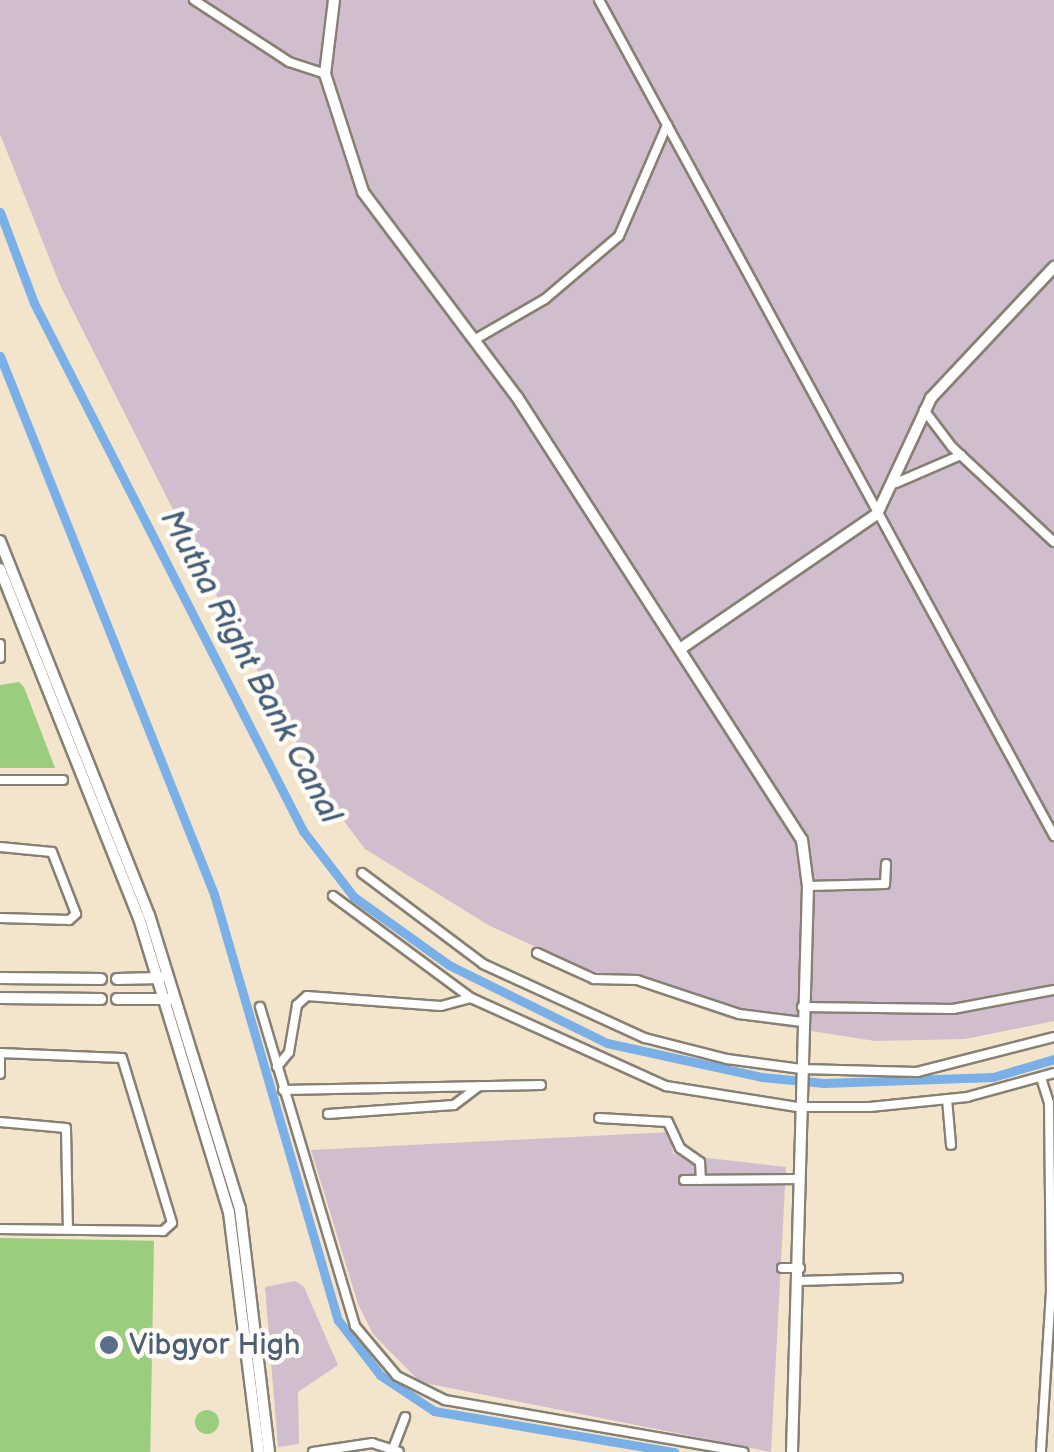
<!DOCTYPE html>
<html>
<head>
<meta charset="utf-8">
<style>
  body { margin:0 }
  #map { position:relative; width:1054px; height:1452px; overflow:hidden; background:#f2e5cb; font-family:"Balsamiq Sans",sans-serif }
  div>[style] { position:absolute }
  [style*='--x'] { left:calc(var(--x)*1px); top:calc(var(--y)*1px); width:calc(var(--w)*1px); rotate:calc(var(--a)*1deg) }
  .industrial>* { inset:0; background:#d0bdce }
  .green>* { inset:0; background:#9ace7e; transform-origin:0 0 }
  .round { border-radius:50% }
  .canal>* { height:9px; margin:-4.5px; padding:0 4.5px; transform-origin:4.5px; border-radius:4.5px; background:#7bafe8 }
  .roads { filter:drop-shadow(2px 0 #878074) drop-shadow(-2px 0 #878074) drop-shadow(0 2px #878074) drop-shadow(0 -2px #878074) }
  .minor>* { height:8px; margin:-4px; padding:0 4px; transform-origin:4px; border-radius:4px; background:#fff }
  .tertiary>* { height:10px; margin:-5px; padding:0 5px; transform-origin:5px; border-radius:5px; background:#fff }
  .dots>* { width:28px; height:28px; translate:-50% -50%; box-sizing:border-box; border:5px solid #fdfcf7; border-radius:50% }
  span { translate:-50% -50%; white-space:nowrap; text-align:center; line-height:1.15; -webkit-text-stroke:9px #fdfcf7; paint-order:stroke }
  .service-label { font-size:30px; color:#4e5e75 }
  .left { translate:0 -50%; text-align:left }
  .water-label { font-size:32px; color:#475e78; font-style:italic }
</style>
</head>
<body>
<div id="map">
  <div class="industrial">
    <i style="clip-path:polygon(0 0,1054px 0,1054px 1021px,965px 1039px,875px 1041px,728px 1018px,576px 965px,490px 926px,365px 849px,328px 800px,211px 585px,60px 285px,0 134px)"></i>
    <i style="clip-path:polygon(671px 1132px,673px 1154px,786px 1167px,771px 1452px,420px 1382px,373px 1334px,358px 1304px,311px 1150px)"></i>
    <i style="clip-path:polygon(295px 1281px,304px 1287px,338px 1365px,298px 1392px,299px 1444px,278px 1447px,265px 1287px)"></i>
  </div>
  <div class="green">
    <i style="clip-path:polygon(19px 682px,24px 687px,55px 768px,0 768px,0 685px)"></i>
    <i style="left:0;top:1238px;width:154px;height:214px;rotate:1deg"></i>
    <i class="round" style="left:195px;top:1410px;width:24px;height:24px"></i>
  </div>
  <div class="canal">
    <i style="--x:0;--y:212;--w:97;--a:69.5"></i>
    <i style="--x:34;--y:303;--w:593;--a:63"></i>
    <i style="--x:303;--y:831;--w:83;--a:52.3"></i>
    <i style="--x:354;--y:897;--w:117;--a:35.6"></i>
    <i style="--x:449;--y:965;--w:176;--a:26.3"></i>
    <i style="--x:607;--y:1043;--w:158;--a:12.4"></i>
    <i style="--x:761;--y:1077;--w:63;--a:5.4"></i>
    <i style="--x:824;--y:1083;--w:169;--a:-2"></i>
    <i style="--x:993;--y:1077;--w:64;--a:-16.4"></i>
    <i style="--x:0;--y:356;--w:579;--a:68.31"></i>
    <i style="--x:214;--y:894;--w:444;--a:73.8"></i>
    <i style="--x:338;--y:1320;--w:69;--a:52.6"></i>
    <i style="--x:380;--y:1375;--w:65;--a:33.7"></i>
    <i style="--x:434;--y:1411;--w:244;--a:9.7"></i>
  </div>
  <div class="roads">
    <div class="minor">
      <i style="--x:194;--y:0;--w:113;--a:33.1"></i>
      <i style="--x:289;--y:62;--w:38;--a:18"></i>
      <i style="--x:599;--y:0;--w:952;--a:61.44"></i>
      <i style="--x:474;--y:340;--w:82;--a:-30"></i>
      <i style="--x:545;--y:299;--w:97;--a:-40.4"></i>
      <i style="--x:619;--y:236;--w:121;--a:-66.6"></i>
      <i style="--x:924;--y:410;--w:46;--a:52.9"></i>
      <i style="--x:952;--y:447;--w:139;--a:43"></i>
      <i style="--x:896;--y:483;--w:71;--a:-23.3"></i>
      <i style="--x:0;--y:644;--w:14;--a:90"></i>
      <i style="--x:0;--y:780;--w:63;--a:0"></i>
      <i style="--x:0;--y:847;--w:52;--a:5.5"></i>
      <i style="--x:52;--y:852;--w:66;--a:68.8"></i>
      <i style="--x:76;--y:914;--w:9;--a:139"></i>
      <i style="--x:69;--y:920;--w:69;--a:-178.3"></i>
      <i style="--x:362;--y:873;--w:151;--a:36.9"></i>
      <i style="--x:483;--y:964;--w:178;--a:24.6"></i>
      <i style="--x:645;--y:1038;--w:85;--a:14.4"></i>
      <i style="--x:727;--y:1059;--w:75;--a:7.7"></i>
      <i style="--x:801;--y:1069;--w:116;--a:1.5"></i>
      <i style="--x:917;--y:1072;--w:141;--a:-14.3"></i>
      <i style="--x:808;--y:886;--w:77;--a:-1.5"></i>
      <i style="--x:885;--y:884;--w:20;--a:-87"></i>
      <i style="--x:333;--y:896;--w:172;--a:36.5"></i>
      <i style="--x:471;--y:998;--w:214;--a:24.3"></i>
      <i style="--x:666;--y:1086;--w:133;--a:9.1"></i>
      <i style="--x:797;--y:1107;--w:73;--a:0"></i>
      <i style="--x:870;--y:1107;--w:98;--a:-5.9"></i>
      <i style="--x:967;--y:1097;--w:90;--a:-15.4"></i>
      <i style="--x:537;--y:953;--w:63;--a:24.5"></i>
      <i style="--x:594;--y:979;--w:43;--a:1.3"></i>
      <i style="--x:637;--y:980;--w:108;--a:18.4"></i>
      <i style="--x:739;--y:1014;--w:64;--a:7.2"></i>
      <i style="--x:260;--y:1007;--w:333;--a:73.4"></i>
      <i style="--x:355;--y:1326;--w:65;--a:50"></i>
      <i style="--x:397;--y:1376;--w:54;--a:26.6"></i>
      <i style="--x:445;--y:1400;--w:303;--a:9.9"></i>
      <i style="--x:802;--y:1007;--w:151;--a:0.8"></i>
      <i style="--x:953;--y:1009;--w:103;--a:-10.7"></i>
      <i style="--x:0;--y:1053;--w:122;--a:2.3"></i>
      <i style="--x:122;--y:1058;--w:172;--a:73.1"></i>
      <i style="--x:172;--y:1223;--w:12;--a:138"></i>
      <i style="--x:163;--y:1231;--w:163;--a:-179.3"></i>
      <i style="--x:277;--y:1067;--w:19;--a:-51"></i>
      <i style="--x:289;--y:1052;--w:48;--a:-80.3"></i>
      <i style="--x:297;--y:1005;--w:13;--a:-42"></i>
      <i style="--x:307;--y:996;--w:134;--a:4.3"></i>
      <i style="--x:441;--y:1006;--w:31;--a:-15"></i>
      <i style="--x:0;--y:1074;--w:21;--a:-90"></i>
      <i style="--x:1041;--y:1078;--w:26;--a:72"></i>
      <i style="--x:1049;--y:1103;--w:188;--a:89.4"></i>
      <i style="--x:1051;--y:1291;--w:161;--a:93.6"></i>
      <i style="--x:283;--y:1090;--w:258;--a:-1.1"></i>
      <i style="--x:947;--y:1099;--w:46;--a:85"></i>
      <i style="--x:328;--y:1114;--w:126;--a:-4.1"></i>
      <i style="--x:454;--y:1105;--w:31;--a:-37"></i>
      <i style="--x:599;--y:1118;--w:69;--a:3.3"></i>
      <i style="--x:668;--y:1122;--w:29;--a:65"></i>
      <i style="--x:680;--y:1148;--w:24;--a:35"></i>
      <i style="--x:700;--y:1162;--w:18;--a:87"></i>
      <i style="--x:0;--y:1122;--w:66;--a:5.2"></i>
      <i style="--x:66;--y:1128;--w:101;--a:88.9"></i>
      <i style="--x:684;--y:1180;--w:116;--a:-0.5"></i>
      <i style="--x:782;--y:1268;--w:18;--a:0"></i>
      <i style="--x:799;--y:1281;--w:99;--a:-1.7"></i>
      <i style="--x:394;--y:1446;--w:31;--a:-69"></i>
      <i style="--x:313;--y:1452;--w:60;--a:-8.7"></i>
      <i style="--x:372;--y:1443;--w:28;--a:18"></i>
    </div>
    <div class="tertiary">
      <i style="--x:334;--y:0;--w:75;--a:96.9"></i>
      <i style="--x:325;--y:74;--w:124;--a:72.1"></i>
      <i style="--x:363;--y:192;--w:256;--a:53.1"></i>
      <i style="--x:517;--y:397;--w:527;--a:57.25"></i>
      <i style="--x:802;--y:840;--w:46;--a:82.6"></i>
      <i style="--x:808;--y:886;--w:566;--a:91.62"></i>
      <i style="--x:0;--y:541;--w:403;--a:68.3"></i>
      <i style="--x:149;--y:915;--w:308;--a:72.8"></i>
      <i style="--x:240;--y:1209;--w:245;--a:83.2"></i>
      <i style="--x:0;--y:569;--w:376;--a:68.3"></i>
      <i style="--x:139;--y:918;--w:307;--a:73"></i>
      <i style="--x:229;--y:1212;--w:242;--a:82.9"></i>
      <i style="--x:680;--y:649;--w:239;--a:-34.4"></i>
      <i style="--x:877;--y:514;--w:128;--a:-65"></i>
      <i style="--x:931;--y:398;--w:180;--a:-46.8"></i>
      <i style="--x:0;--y:978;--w:101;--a:0.6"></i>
      <i style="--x:117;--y:979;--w:44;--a:-1.3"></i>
      <i style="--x:0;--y:998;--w:101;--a:0.6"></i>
      <i style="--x:117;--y:999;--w:53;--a:0"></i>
    </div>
  </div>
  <div class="dots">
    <i style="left:109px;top:1345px;background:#5c6f8a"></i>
  </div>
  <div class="service-label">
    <span class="left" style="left:129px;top:1345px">Vibgyor High</span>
  </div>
  <div class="water-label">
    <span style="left:250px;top:667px;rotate:62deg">Mutha Right Bank Canal</span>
  </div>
</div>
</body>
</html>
